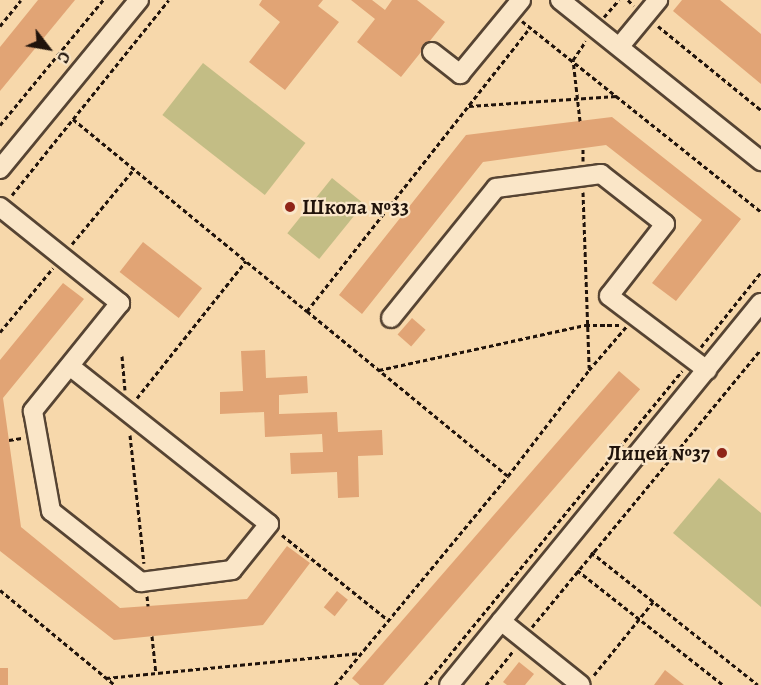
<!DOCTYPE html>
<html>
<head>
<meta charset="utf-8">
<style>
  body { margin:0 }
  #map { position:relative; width:761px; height:685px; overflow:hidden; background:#f7d8ab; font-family:Alegreya,serif }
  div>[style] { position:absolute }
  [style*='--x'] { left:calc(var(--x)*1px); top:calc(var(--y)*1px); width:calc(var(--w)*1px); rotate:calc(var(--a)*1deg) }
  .green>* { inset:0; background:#c3bd85; transform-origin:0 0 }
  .building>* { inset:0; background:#e1a475; transform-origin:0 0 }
  .path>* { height:3px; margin-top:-1.5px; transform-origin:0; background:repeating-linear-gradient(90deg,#20130b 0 4.5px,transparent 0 7.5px) }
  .roads { filter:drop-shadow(2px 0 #564433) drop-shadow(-2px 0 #564433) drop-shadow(0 2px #564433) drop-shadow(0 -2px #564433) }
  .minor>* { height:18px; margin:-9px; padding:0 9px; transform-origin:9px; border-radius:9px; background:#fae6c8 }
  .dots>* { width:16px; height:16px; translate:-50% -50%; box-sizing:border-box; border:3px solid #fae6c8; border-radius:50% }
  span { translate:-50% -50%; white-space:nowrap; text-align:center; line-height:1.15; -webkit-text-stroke:4.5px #fae6c8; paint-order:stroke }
  .poi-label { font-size:21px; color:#20130b; font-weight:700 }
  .left { translate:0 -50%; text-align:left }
  .right { translate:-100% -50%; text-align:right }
  .north { position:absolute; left:18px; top:18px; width:60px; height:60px; -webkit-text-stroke:4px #fae6c8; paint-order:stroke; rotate:121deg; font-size:16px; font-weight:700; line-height:24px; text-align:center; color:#20130b }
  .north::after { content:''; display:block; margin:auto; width:21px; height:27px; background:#20130b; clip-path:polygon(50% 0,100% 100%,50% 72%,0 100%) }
</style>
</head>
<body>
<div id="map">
  <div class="green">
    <i style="left:203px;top:63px;width:130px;height:66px;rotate:38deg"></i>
    <i style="left:332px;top:178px;width:41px;height:71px;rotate:39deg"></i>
    <i style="clip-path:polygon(719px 478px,761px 513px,761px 607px,673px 533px)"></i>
  </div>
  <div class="building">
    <i style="clip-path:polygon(38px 0,75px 0,0 91px,0 47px)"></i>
    <i style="clip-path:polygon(262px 0,323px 0,318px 6px,339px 22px,285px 90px,249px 62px,280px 22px,259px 5px)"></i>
    <i style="clip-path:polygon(351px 0,372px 0,385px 10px,392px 0,417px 0,445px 22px,401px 77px,357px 42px,375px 19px)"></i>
    <i style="clip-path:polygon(682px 0,720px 0,761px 34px,761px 84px,673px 11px)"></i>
    <i style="clip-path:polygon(612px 117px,741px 219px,676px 301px,652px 283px,702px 220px,606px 145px,483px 162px,362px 314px,339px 295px,466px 135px)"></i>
    <i style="left:143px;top:242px;width:75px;height:38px;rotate:38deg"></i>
    <i style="clip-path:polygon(63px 283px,84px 299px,3px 398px,21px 527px,120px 608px,247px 599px,287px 546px,310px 563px,263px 625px,114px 640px,0 551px,0 360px)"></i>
    <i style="left:412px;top:318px;width:18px;height:22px;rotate:41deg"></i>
    <i style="clip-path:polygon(265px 350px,266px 378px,307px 376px,308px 393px,279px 395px,279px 414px,337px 412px,338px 432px,382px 430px,383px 455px,358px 456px,359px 497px,338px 498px,337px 472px,291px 474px,290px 453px,323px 452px,322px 434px,265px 437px,264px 412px,220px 414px,220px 392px,243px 391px,241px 351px)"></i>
    <i style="left:619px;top:371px;width:28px;height:407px;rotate:41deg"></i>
    <i style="left:337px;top:591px;width:14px;height:21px;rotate:39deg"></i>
    <i style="clip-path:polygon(519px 662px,534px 674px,525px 685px,507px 685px,503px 682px)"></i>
    <i style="left:0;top:668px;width:8px;height:17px"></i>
    <i style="clip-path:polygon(665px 670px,684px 685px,654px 685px)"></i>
  </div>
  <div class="path">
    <i style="--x:628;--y:0;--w:8;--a:45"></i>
    <i style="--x:604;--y:17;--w:23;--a:-49"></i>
    <i style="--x:522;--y:21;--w:306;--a:38.6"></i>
    <i style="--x:0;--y:26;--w:33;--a:-51"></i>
    <i style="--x:658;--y:26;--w:133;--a:39.2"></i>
    <i style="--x:469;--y:106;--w:148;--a:-3.9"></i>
    <i style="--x:73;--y:119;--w:303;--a:39.4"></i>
    <i style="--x:307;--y:311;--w:360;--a:-51.8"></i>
    <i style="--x:580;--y:121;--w:61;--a:-96.5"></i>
    <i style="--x:573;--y:60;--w:23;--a:-56"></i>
    <i style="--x:0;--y:125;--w:162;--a:-50.5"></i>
    <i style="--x:583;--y:161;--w:13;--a:-90"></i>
    <i style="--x:583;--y:192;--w:176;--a:88"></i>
    <i style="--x:12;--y:195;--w:250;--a:-51.2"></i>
    <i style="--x:72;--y:244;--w:97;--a:-50.4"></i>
    <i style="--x:307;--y:311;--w:259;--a:39.4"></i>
    <i style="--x:0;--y:332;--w:83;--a:-50.4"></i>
    <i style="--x:701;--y:347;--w:96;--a:-51.3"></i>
    <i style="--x:122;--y:356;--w:34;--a:85"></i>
    <i style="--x:379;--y:370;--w:211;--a:-12.3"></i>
    <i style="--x:585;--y:325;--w:34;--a:0"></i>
    <i style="--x:137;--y:398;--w:175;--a:-51.5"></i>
    <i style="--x:130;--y:435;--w:129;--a:83.8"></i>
    <i style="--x:9;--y:440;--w:13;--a:-9"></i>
    <i style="--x:282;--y:535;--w:136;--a:38.7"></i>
    <i style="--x:591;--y:552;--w:213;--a:38.5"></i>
    <i style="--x:577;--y:570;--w:186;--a:38.2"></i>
    <i style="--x:0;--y:590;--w:149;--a:39.6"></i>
    <i style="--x:147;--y:596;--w:10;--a:84"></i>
    <i style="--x:532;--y:627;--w:360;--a:-50.5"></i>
    <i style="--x:152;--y:636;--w:37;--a:84"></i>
    <i style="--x:594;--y:675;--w:94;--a:-51.1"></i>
    <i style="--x:106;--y:678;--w:256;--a:-5.6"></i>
    <i style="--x:335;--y:685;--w:271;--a:-50.4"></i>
    <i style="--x:508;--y:476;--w:133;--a:-52.6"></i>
    <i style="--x:589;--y:370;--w:57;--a:-49.3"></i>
    <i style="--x:425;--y:685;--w:406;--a:-50.7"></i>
    <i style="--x:486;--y:685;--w:43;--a:-51.5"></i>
  </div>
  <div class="roads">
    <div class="minor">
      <i style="--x:560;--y:0;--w:258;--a:38.7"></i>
      <i style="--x:620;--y:46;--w:60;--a:-50.4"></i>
      <i style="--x:432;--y:52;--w:36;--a:38"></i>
      <i style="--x:460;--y:74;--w:96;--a:-50.5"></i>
      <i style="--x:0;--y:169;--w:219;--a:-50.6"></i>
      <i style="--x:0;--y:207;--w:154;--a:38.7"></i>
      <i style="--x:120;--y:303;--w:139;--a:128.9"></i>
      <i style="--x:33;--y:411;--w:102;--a:79.8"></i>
      <i style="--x:51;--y:511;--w:115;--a:38.3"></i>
      <i style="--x:141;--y:582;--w:92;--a:-7.5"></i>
      <i style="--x:232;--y:570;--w:59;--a:-51.2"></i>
      <i style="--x:269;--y:524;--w:254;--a:-141.6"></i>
      <i style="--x:391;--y:318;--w:167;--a:-51.1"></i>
      <i style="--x:496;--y:188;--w:106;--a:-7.6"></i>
      <i style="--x:601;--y:174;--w:81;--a:38"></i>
      <i style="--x:665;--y:224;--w:91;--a:127.9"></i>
      <i style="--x:609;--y:296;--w:123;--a:37.1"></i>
      <i style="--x:501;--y:621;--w:102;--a:38.7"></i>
      <i style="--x:449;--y:685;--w:493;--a:-50.8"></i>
    </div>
  </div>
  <div class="dots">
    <i style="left:290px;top:207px;background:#8f2418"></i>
    <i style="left:722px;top:453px;background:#8f2418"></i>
  </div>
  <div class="poi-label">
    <span class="left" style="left:302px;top:207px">Школа №33</span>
    <span class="right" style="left:710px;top:453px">Лицей №37</span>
  </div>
  <div class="north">С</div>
</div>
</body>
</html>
